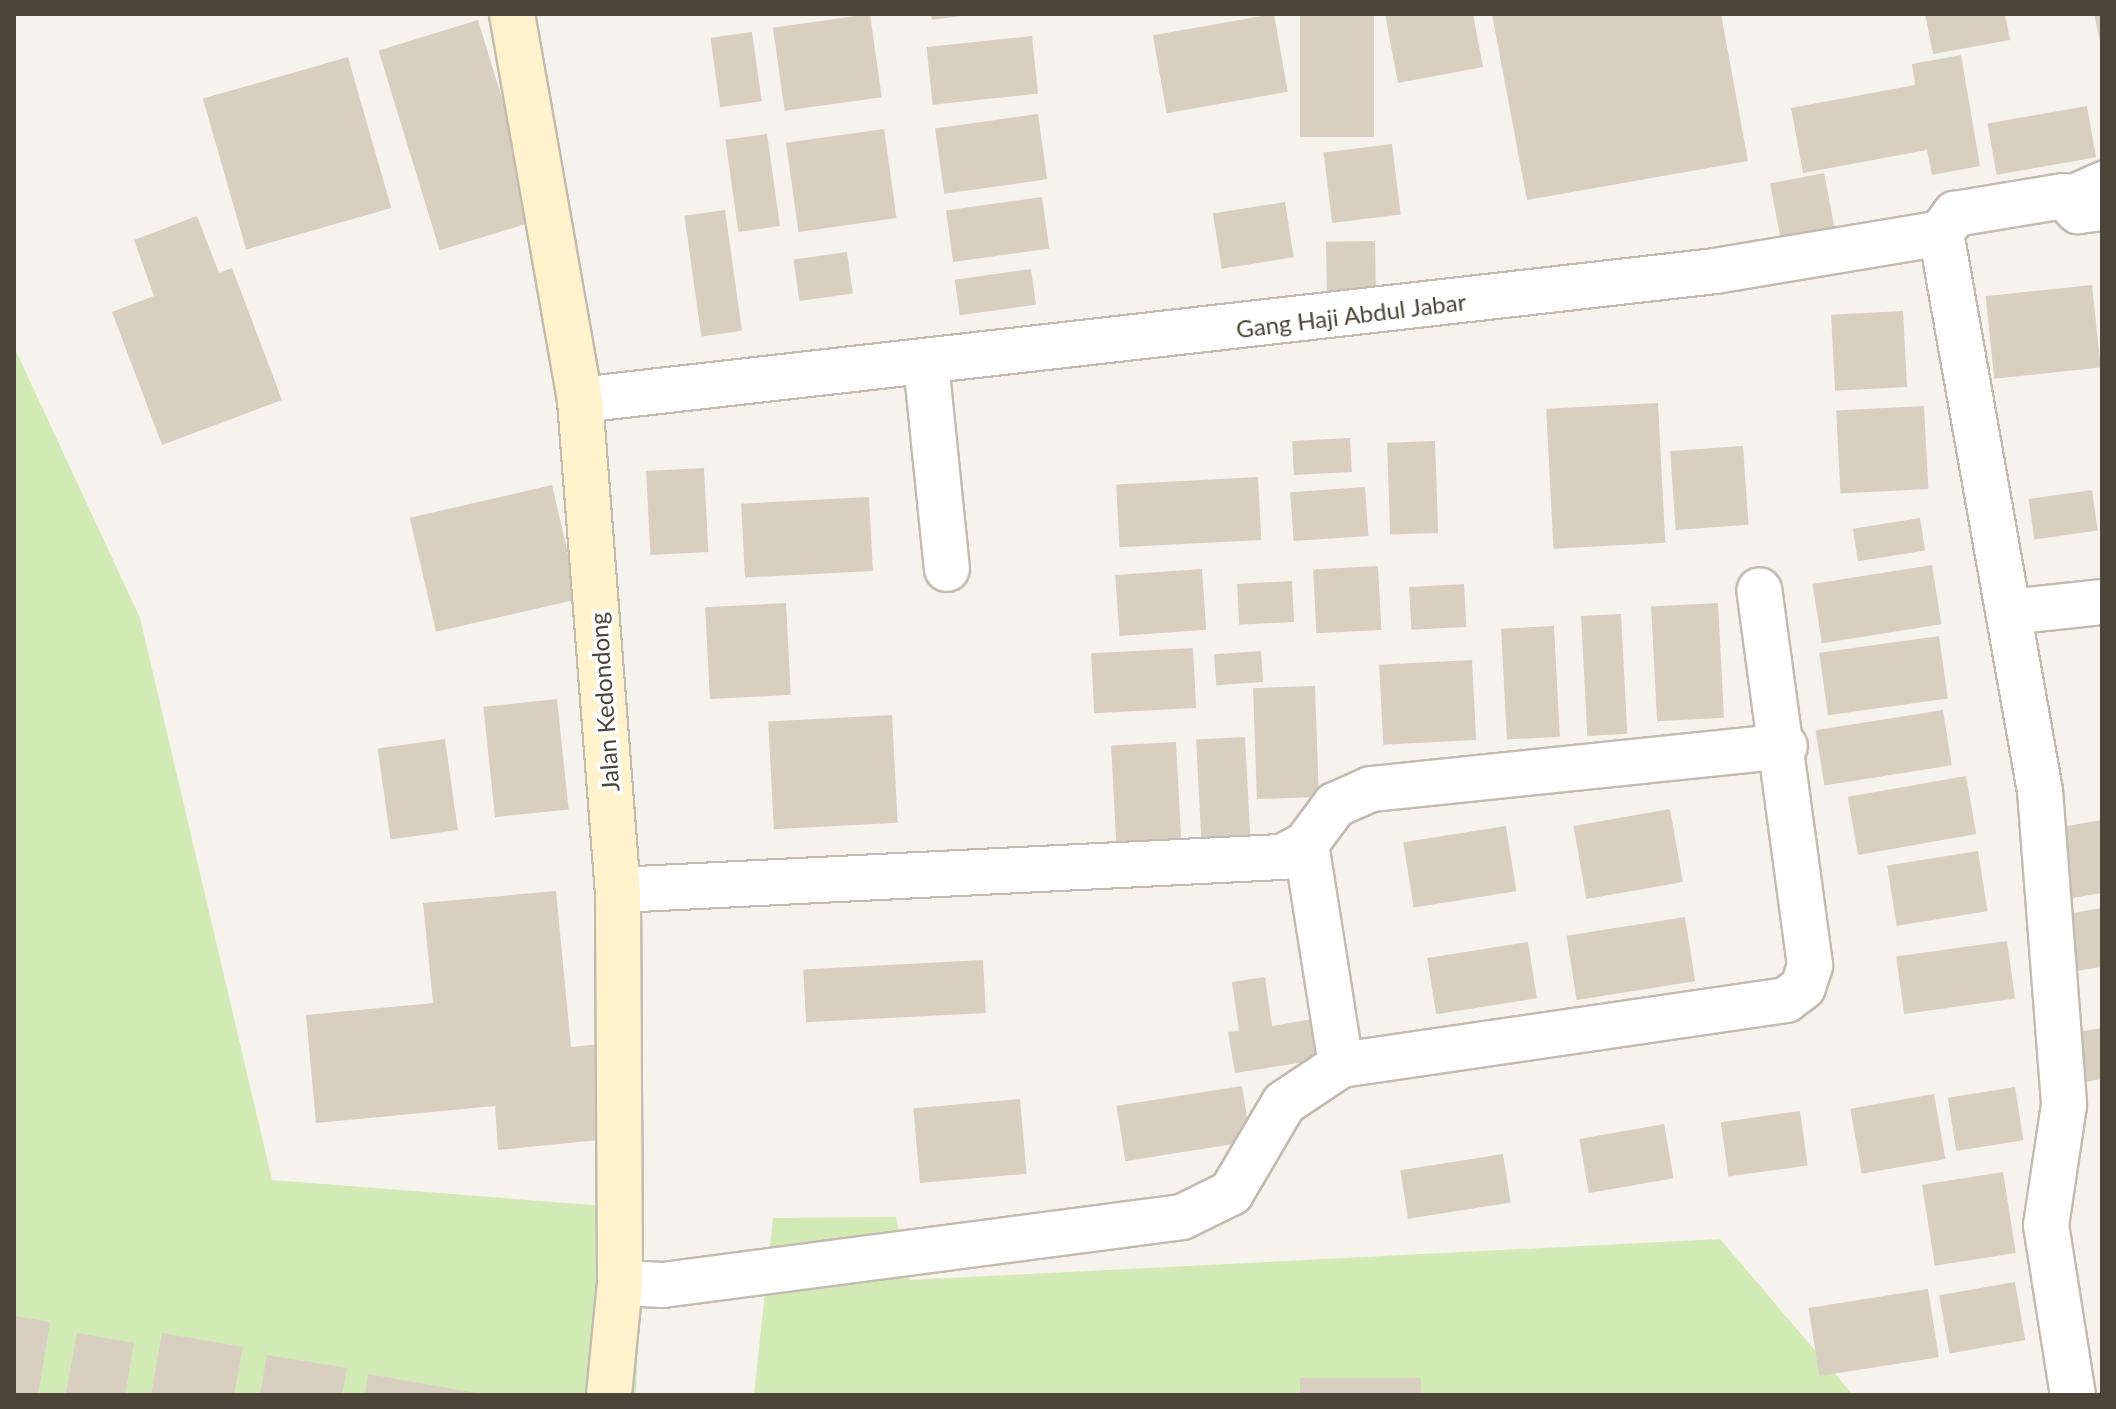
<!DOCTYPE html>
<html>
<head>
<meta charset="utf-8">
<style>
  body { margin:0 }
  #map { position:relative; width:2116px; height:1409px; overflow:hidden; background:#f6f3ec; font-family:Lato,sans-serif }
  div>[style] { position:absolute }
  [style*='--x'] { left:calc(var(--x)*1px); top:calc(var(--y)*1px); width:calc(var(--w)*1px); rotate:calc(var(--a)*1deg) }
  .green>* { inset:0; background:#d2eab5 }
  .building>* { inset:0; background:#d8cfc1; transform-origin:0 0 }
  .roads { filter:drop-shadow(2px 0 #c2bbae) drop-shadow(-2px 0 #c2bbae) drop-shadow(0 2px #c2bbae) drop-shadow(0 -2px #c2bbae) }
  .lane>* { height:34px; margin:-17px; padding:0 17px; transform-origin:17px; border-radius:17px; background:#fff }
  .street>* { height:44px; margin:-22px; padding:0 22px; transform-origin:22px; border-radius:22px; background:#fff }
  .secondary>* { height:44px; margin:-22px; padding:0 22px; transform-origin:22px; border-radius:22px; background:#fff3cd }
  span { translate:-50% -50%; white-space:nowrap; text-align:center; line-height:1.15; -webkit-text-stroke:7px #fff; paint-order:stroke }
  .street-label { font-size:24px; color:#4b4439 }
  .frame { position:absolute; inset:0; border:16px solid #4b4439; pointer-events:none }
</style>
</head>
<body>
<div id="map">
  <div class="green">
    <i style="clip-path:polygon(14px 347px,140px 618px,272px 1180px,643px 1209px,636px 1395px,14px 1395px)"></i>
    <i style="clip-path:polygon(896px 1217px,910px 1280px,1720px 1239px,1853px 1395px,754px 1395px,773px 1218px)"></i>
  </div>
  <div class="building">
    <i style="left:870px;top:14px;width:84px;height:98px;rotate:82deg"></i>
    <i style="clip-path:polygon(931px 14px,961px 14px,961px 16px,932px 20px)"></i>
    <i style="left:1274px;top:14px;width:79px;height:123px;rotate:80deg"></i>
    <i style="left:1300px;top:14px;width:74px;height:123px"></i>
    <i style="clip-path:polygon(1385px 14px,1473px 14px,1483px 67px,1398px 83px)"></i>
    <i style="clip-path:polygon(1492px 14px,1721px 14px,1748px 161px,1527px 200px)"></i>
    <i style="clip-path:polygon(1925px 14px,2005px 14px,2010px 40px,1933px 54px)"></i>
    <i style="clip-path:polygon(2094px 14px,2102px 14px,2102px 45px,2101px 45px)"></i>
    <i style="left:478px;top:20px;width:209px;height:104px;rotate:73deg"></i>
    <i style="left:752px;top:32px;width:70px;height:42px;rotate:82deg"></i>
    <i style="left:1032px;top:36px;width:58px;height:106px;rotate:84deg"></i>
    <i style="clip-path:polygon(1961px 55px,1980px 166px,1932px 175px,1927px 150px,1803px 173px,1791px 108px,1915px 85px,1912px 64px)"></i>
    <i style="left:348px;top:57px;width:157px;height:151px;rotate:74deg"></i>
    <i style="left:2087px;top:106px;width:52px;height:101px;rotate:80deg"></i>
    <i style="left:1038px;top:114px;width:66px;height:104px;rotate:82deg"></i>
    <i style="left:884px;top:129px;width:90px;height:99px;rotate:82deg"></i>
    <i style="left:767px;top:134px;width:93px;height:42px;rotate:82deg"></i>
    <i style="left:1392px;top:144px;width:71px;height:69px;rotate:83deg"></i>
    <i style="left:1824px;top:173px;width:57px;height:55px;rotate:79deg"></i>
    <i style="left:1042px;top:197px;width:52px;height:97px;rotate:82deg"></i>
    <i style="left:1285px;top:202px;width:56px;height:73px;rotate:81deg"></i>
    <i style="left:725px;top:210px;width:122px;height:41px;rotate:82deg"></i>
    <i style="clip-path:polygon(197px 216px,219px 273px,232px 268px,282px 400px,162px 445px,112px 312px,154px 296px,134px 240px)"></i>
    <i style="left:1375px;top:241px;width:55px;height:49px;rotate:89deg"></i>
    <i style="left:847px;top:252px;width:42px;height:54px;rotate:82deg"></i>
    <i style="left:1031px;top:269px;width:36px;height:77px;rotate:82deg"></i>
    <i style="left:2092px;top:285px;width:83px;height:107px;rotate:84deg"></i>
    <i style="left:1903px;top:311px;width:76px;height:72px;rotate:87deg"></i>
    <i style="left:1658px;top:403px;width:140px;height:112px;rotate:87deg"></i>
    <i style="left:1924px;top:406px;width:83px;height:88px;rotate:87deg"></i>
    <i style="left:1350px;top:438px;width:34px;height:58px;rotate:87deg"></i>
    <i style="left:1435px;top:441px;width:92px;height:48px;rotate:88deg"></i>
    <i style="left:1743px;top:446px;width:79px;height:73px;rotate:86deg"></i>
    <i style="left:704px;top:468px;width:84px;height:58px;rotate:87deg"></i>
    <i style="left:1258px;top:477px;width:63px;height:142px;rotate:87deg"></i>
    <i style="left:552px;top:485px;width:117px;height:146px;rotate:77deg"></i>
    <i style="left:1365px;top:487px;width:49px;height:75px;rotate:86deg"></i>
    <i style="left:2092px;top:490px;width:41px;height:64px;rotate:82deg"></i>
    <i style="left:869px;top:497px;width:74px;height:128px;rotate:87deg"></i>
    <i style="left:1920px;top:518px;width:33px;height:68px;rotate:81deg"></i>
    <i style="left:1932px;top:565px;width:60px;height:121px;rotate:81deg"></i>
    <i style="left:1378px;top:566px;width:64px;height:65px;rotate:87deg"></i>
    <i style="left:1202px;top:569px;width:61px;height:87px;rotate:86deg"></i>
    <i style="left:1292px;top:581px;width:41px;height:55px;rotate:87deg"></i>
    <i style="left:1464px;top:584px;width:43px;height:55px;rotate:87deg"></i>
    <i style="left:786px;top:603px;width:92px;height:81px;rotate:87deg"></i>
    <i style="left:1718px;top:603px;width:115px;height:67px;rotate:87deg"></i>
    <i style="left:1621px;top:614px;width:120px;height:40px;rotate:87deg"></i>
    <i style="left:1554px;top:626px;width:111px;height:53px;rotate:87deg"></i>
    <i style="left:1939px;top:636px;width:63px;height:121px;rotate:82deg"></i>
    <i style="left:1193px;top:648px;width:60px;height:102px;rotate:87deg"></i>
    <i style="left:1261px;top:651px;width:31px;height:47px;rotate:86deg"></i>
    <i style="left:1472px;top:660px;width:80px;height:93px;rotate:87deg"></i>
    <i style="left:1315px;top:686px;width:111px;height:62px;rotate:88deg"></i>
    <i style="left:557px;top:699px;width:111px;height:74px;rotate:84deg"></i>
    <i style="left:1943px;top:710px;width:56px;height:129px;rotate:81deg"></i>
    <i style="left:892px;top:715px;width:108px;height:124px;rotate:87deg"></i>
    <i style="left:1245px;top:737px;width:122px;height:49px;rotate:87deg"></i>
    <i style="left:445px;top:739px;width:92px;height:68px;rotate:82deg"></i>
    <i style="left:1176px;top:742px;width:117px;height:65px;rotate:87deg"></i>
    <i style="left:1966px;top:776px;width:59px;height:120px;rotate:80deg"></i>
    <i style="left:1670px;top:809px;width:74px;height:98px;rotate:80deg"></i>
    <i style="clip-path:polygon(2102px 820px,2102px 893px,2072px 898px,2061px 827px)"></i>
    <i style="left:1506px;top:826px;width:66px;height:104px;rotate:81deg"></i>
    <i style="left:1978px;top:851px;width:61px;height:92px;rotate:81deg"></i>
    <i style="clip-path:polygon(556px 891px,571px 1047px,600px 1044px,609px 1139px,498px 1150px,495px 1106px,316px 1123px,306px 1015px,433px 1003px,423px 903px)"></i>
    <i style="clip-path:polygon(2102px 908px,2102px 967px,2070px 972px,2061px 915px)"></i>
    <i style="left:1685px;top:917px;width:65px;height:120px;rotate:81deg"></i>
    <i style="left:2007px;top:941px;width:58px;height:112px;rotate:82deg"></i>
    <i style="left:1528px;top:942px;width:57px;height:102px;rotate:81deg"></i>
    <i style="left:983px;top:960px;width:53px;height:180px;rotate:87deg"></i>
    <i style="clip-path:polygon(1265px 977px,1272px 1026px,1324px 1017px,1331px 1058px,1235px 1073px,1228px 1032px,1239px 1031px,1232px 982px)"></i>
    <i style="clip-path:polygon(2102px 1028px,2102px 1079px,2085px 1082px,2077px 1032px)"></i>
    <i style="left:1242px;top:1086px;width:56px;height:127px;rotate:81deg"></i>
    <i style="left:2015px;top:1087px;width:54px;height:68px;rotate:81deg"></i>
    <i style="left:1934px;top:1094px;width:66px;height:85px;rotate:80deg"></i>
    <i style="left:1020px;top:1099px;width:75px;height:107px;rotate:85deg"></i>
    <i style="left:1800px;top:1111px;width:55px;height:80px;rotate:82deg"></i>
    <i style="left:1664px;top:1124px;width:55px;height:86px;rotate:80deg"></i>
    <i style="left:1503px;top:1154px;width:49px;height:104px;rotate:81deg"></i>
    <i style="left:2003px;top:1172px;width:82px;height:82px;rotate:81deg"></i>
    <i style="left:2015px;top:1282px;width:59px;height:77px;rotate:80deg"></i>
    <i style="left:1928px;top:1289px;width:69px;height:121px;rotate:81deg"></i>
    <i style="clip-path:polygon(14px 1316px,50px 1322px,38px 1395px,14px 1395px)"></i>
    <i style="clip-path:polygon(77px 1333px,134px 1343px,125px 1395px,66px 1393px)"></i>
    <i style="clip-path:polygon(162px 1333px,243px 1347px,234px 1395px,151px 1395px)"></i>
    <i style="clip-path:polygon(267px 1355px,347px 1368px,342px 1395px,260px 1395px)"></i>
    <i style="clip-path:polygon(368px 1374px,476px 1393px,476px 1395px,365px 1395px)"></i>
    <i style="left:1421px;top:1378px;width:17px;height:121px;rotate:90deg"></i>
  </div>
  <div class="roads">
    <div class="lane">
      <i style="--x:2064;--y:196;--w:42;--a:-24.1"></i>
    </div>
    <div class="street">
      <i style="--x:1941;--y:233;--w:567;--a:79.94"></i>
      <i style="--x:2040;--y:791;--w:315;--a:85.6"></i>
      <i style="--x:2064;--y:1105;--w:121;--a:98.5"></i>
      <i style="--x:2046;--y:1225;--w:172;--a:81"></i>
      <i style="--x:926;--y:363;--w:207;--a:84.2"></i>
      <i style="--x:580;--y:400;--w:1142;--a:-6.48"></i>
      <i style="--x:1715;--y:271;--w:229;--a:-9.5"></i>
      <i style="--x:1941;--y:233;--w:24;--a:-54"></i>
      <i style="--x:1955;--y:214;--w:110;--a:-9.4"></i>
      <i style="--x:2064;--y:196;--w:21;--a:47"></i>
      <i style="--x:2078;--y:211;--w:24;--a:-7"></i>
      <i style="--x:2009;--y:612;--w:94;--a:-6.1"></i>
      <i style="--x:1306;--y:844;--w:224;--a:81"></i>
      <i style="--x:1341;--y:1065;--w:450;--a:-8.3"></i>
      <i style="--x:1786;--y:1000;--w:21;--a:-37"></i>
      <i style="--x:1803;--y:987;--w:23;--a:-72"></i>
      <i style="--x:1810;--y:965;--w:378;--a:-97.7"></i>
      <i style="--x:618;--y:890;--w:665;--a:-2.85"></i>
      <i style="--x:1282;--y:857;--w:27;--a:-28"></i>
      <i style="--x:1306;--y:844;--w:49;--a:-53.4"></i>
      <i style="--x:1335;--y:805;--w:39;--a:-24"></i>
      <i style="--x:1371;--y:789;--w:416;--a:-5.9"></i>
      <i style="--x:620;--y:1283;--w:43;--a:2.7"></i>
      <i style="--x:663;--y:1285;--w:523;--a:-7.46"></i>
      <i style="--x:1182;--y:1217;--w:55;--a:-26.1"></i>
      <i style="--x:1231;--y:1193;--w:104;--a:-59.5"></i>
      <i style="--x:1284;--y:1103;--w:69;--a:-33.7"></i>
    </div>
    <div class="secondary">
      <i style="--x:512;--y:14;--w:392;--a:80"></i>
      <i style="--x:580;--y:400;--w:491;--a:85.6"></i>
      <i style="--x:618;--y:890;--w:393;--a:89.7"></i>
      <i style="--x:620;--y:1283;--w:113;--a:95.6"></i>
    </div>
  </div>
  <div class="street-label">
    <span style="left:1351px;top:315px;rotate:-7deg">Gang Haji Abdul Jabar</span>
    <span style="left:604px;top:702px;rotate:-94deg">Jalan Kedondong</span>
  </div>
  <div class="frame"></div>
</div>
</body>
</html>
